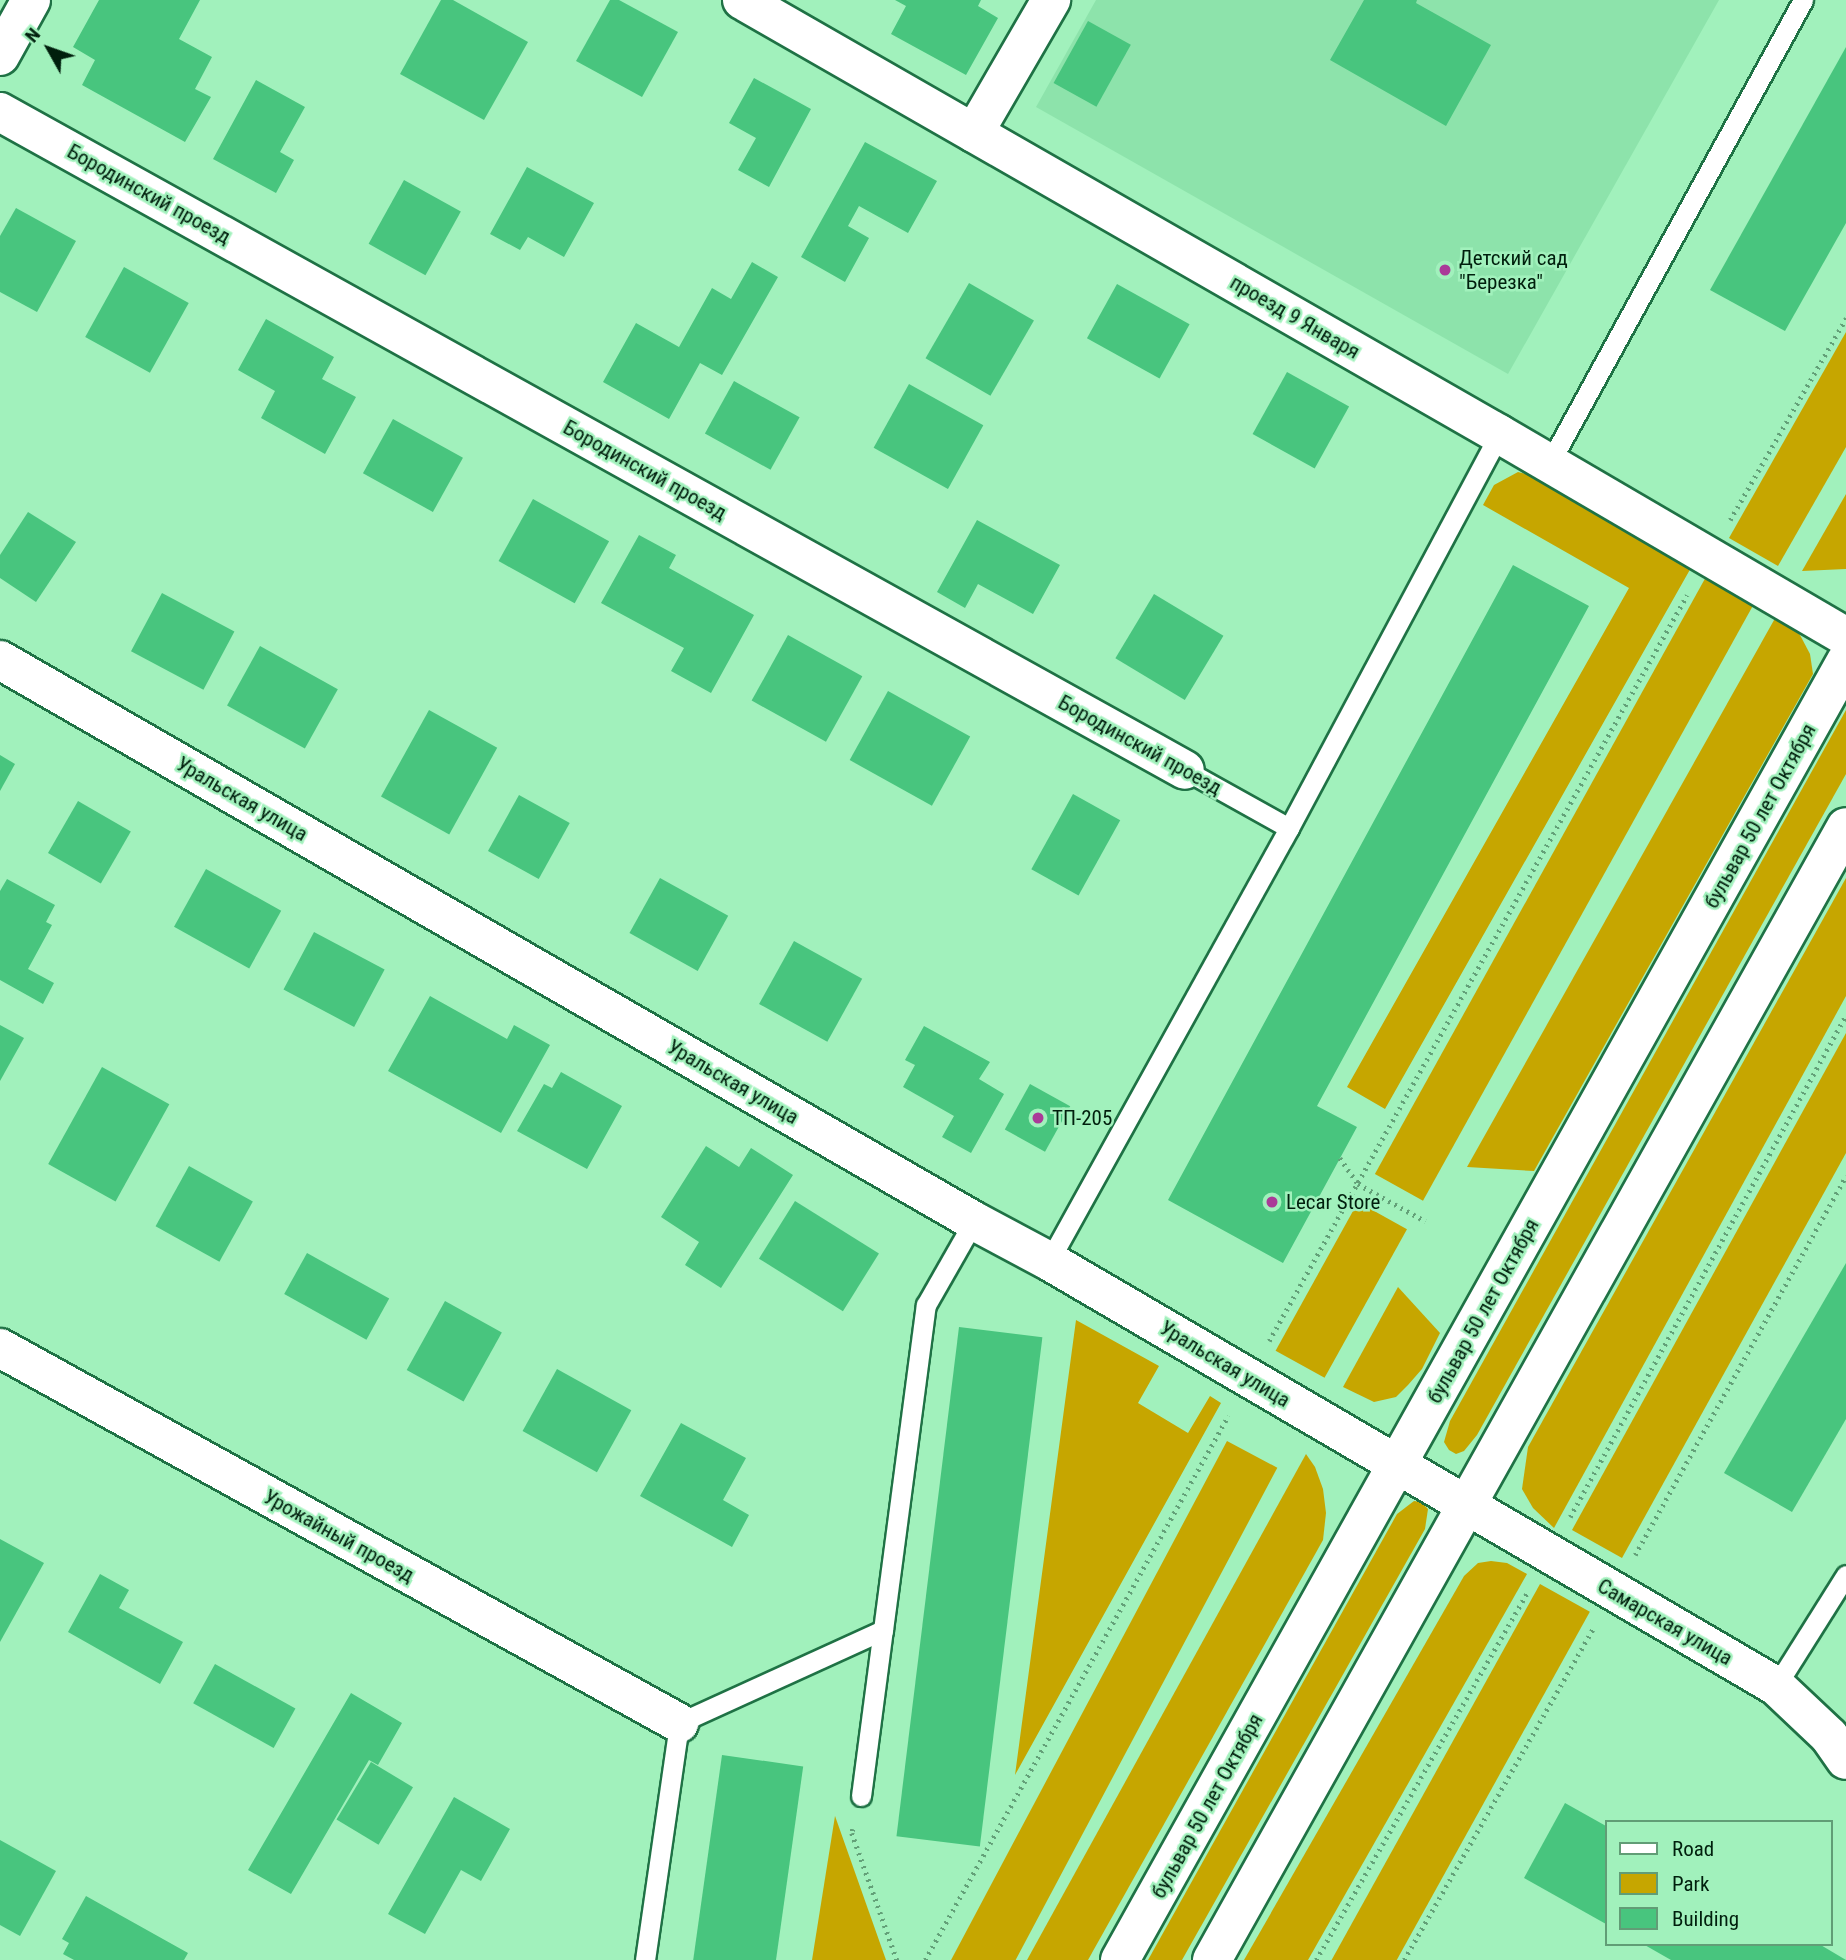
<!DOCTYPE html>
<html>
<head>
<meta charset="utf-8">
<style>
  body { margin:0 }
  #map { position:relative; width:1846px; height:1960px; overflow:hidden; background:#a1f1bc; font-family:"Roboto Condensed",sans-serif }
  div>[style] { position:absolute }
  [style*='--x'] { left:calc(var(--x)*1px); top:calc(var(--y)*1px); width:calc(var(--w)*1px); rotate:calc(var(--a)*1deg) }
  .built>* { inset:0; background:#8de3ab }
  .green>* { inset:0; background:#c6a600; transform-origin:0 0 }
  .building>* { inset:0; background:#48c57e; transform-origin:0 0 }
  .path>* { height:4.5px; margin-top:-2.25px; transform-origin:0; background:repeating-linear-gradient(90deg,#63a078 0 2px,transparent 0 7px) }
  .roads { filter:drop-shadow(2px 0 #1f7245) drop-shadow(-2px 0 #1f7245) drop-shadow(0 2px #1f7245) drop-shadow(0 -2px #1f7245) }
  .service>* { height:19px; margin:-9.5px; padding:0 9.5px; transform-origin:9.5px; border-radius:9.5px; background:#fff }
  .minor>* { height:38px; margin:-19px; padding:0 19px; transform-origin:19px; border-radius:19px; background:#fff }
  .tertiary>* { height:38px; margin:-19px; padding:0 19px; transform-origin:19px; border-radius:19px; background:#fff }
  .primary>* { height:38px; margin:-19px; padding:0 19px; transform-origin:19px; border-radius:19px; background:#fff }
  .dots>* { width:19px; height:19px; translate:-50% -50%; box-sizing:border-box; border:4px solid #a1f1bc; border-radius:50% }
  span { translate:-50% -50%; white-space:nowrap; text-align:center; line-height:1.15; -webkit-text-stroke:5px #a1f1bc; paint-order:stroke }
  .street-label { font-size:21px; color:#001f0d }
  .poi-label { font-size:21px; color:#001f0d }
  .left { translate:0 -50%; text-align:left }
  .legend { position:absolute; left:1605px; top:1820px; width:228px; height:126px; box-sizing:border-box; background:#a1f1bc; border:2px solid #619d76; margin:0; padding:9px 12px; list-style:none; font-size:21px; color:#001f0d }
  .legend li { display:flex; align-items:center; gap:14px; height:35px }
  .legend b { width:35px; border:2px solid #619d76 }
  .north { position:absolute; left:14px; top:14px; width:70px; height:70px; -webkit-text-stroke:5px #a1f1bc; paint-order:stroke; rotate:310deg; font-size:19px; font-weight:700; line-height:28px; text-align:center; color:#001f0d }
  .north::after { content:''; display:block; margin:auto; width:24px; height:32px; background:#001f0d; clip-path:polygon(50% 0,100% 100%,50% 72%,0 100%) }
</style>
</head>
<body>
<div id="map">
  <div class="built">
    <i style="clip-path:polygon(1096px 0,1719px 0,1508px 374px,1036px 107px)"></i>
  </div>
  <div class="green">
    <i style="clip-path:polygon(1846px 332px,1846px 447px,1778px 566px,1729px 538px)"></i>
    <i style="clip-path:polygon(1518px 472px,1530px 475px,1692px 566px,1385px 1109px,1347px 1087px,1629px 588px,1483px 505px,1494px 485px)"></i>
    <i style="clip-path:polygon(1846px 494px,1846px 569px,1802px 571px)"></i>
    <i style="left:1707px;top:575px;width:55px;height:685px;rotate:29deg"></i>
    <i style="clip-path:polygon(1778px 613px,1800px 635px,1810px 654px,1813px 674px,1534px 1171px,1467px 1167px)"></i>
    <i style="clip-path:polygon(1846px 710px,1846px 774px,1477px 1435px,1464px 1451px,1456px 1454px,1449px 1450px,1444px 1442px,1450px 1421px)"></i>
    <i style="clip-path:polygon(1846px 878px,1846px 996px,1554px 1528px,1533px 1508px,1522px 1489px,1528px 1447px)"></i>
    <i style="clip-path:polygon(1846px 1033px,1846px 1153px,1622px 1558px,1572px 1530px)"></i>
    <i style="left:1358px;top:1202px;width:56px;height:170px;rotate:29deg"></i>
    <i style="clip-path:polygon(1398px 1287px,1440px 1333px,1422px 1369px,1408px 1385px,1396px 1397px,1374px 1402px,1343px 1387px)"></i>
    <i style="clip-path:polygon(1076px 1320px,1159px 1366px,1138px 1403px,1188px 1433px,1210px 1396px,1221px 1403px,1015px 1775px)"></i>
    <i style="left:1227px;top:1441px;width:57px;height:595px;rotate:28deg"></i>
    <i style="clip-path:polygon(1306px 1454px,1315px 1467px,1323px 1489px,1326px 1513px,1323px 1540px,1088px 1960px,1027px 1960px)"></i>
    <i style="clip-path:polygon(1414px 1501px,1421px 1502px,1428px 1509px,1425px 1529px,1182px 1960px,1148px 1960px,1397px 1514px)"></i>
    <i style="clip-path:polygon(1491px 1561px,1507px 1563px,1527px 1574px,1308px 1960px,1244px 1960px,1464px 1576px,1478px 1563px)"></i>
    <i style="left:1540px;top:1584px;width:57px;height:433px;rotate:29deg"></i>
    <i style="clip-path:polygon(835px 1816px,886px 1960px,812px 1960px)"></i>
  </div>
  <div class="building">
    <i style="clip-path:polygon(99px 0,200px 0,179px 39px,212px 57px,195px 89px,211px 97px,185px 142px,82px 85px,95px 60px,73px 47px)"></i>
    <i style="clip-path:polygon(441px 0,453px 0,528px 42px,484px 120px,400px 74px)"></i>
    <i style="clip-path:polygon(610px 0,619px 0,678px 32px,642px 97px,576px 61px)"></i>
    <i style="clip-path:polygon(895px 0,981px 0,978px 6px,998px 18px,966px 75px,891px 34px,906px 6px)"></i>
    <i style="clip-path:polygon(1364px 0,1417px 0,1416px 3px,1491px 45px,1446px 126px,1330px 60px)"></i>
    <i style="left:1088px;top:21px;width:49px;height:71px;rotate:29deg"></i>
    <i style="clip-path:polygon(1846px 47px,1846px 223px,1785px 331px,1710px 290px)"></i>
    <i style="clip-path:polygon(754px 78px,811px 109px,769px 187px,738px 170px,756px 138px,729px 123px)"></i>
    <i style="clip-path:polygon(256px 80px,305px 107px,280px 152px,294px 160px,276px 193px,213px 159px)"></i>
    <i style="clip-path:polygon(865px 142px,937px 181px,908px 233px,859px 206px,848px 226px,869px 238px,845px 282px,801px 257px)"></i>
    <i style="clip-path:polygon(527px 167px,594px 203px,564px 257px,528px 237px,520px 250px,490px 234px)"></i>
    <i style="left:404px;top:180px;width:65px;height:73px;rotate:29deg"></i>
    <i style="clip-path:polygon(16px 208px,76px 241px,37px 312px,0 292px,0 236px)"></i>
    <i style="clip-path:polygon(752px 262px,778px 277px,722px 375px,700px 363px,669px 419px,603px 382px,636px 323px,679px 347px,712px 288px,731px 299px)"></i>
    <i style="left:124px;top:267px;width:74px;height:80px;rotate:29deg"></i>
    <i style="left:969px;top:283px;width:75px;height:87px;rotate:30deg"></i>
    <i style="left:1117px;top:284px;width:83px;height:62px;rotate:29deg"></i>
    <i style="clip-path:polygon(266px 319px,334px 357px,322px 379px,356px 397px,325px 454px,261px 418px,275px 391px,238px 370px)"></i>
    <i style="left:1287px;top:372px;width:71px;height:71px;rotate:29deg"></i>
    <i style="left:734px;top:381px;width:75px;height:60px;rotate:29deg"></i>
    <i style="left:909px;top:384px;width:85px;height:73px;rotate:29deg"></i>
    <i style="left:393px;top:419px;width:80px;height:62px;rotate:29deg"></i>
    <i style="left:533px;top:499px;width:87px;height:71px;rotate:29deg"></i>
    <i style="clip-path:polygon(28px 512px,76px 542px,36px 602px,0 578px,0 555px)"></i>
    <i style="clip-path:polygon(977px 520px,1060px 565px,1033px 614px,978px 584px,965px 608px,937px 592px)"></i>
    <i style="clip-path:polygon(639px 535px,676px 555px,669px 568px,754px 615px,711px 693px,671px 671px,684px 648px,601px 603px)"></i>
    <i style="clip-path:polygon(1513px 565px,1589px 606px,1317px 1106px,1357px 1127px,1283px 1263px,1168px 1200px)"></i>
    <i style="left:162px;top:593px;width:82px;height:66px;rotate:28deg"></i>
    <i style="left:1154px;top:594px;width:81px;height:75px;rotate:31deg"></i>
    <i style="left:788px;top:635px;width:85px;height:75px;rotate:29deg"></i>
    <i style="left:260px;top:646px;width:89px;height:68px;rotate:29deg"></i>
    <i style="left:888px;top:691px;width:94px;height:79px;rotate:29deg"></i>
    <i style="left:429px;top:710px;width:78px;height:99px;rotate:29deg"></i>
    <i style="clip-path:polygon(0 755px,15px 764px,0 791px)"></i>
    <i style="left:1073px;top:794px;width:54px;height:86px;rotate:29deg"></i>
    <i style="left:519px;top:795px;width:58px;height:64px;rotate:29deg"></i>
    <i style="left:78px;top:801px;width:61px;height:60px;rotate:30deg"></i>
    <i style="left:206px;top:869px;width:86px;height:66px;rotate:29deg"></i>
    <i style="left:660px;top:878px;width:78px;height:63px;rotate:29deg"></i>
    <i style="clip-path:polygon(7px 879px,55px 905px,46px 922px,52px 925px,28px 969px,54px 983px,43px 1004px,0 980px,0 891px)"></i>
    <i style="left:314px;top:932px;width:80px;height:65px;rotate:28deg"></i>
    <i style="left:794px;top:941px;width:78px;height:72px;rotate:29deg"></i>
    <i style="clip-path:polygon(430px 996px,507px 1039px,514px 1025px,550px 1045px,501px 1133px,388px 1071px)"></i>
    <i style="clip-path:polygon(0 1025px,24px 1038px,0 1081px)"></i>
    <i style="clip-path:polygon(924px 1026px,990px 1062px,979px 1079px,1004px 1094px,971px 1153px,942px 1137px,954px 1116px,903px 1087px,915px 1065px,905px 1060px)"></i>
    <i style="left:102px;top:1067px;width:77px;height:111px;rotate:29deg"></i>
    <i style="clip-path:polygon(561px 1072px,622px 1106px,587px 1169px,517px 1131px,544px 1084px,552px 1088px)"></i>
    <i style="left:1030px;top:1084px;width:46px;height:52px;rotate:29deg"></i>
    <i style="clip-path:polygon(706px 1146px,739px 1167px,751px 1148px,793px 1175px,721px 1288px,685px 1265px,699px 1242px,661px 1217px)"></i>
    <i style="left:189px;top:1166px;width:73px;height:69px;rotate:29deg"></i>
    <i style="left:795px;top:1201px;width:99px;height:68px;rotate:32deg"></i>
    <i style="left:307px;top:1253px;width:94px;height:47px;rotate:29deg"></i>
    <i style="clip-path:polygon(1846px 1263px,1846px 1419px,1792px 1512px,1724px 1473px)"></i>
    <i style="left:445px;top:1301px;width:65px;height:79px;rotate:29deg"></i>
    <i style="left:959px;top:1327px;width:84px;height:513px;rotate:7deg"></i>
    <i style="left:557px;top:1369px;width:85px;height:71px;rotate:29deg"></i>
    <i style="clip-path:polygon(681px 1423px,746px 1458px,723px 1500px,749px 1515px,732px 1547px,640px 1496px)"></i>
    <i style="clip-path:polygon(0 1539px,44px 1563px,0 1642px)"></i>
    <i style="clip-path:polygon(100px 1574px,129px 1590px,119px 1608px,183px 1642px,160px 1684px,68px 1632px)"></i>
    <i style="left:215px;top:1664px;width:92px;height:45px;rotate:29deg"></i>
    <i style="clip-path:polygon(351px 1693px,402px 1723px,378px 1765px,369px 1760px,291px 1894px,248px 1870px)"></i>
    <i style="left:722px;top:1755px;width:82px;height:207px;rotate:8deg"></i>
    <i style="left:371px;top:1762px;width:49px;height:67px;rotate:31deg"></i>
    <i style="clip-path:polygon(454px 1797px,510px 1829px,481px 1881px,461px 1870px,425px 1934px,388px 1914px)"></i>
    <i style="clip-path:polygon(1565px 1803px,1606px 1826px,1606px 1924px,1524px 1878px)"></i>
    <i style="clip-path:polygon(0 1840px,56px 1871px,20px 1936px,0 1925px)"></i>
    <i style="clip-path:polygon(86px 1896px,188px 1953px,184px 1960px,74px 1960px,63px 1954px,69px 1943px,62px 1939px)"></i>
    <i style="clip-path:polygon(1643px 1944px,1819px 1944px,1846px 1960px,1671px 1960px)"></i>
  </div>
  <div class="path">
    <i style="--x:1730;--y:520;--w:233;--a:-60.1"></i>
    <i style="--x:1340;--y:1158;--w:32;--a:55"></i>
    <i style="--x:1358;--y:1184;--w:77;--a:28.9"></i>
    <i style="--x:1269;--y:1341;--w:855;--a:-60.74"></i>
    <i style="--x:1570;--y:1517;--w:573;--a:-61.2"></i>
    <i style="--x:1635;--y:1555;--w:434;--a:-60.9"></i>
    <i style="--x:853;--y:1829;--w:4;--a:104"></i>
    <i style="--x:852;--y:1833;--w:135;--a:70.5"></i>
    <i style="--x:925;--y:1960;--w:623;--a:-60.88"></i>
    <i style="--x:1316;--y:1960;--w:425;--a:-60.1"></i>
    <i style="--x:1404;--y:1960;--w:381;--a:-60.3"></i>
  </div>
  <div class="roads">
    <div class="service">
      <i style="--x:1549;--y:464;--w:529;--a:-61.3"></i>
      <i style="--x:1185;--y:770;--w:119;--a:29.1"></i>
      <i style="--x:1049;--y:1261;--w:495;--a:-61"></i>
      <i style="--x:1289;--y:828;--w:446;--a:-61.9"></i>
      <i style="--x:1776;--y:1686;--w:131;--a:-57.8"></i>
      <i style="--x:861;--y:1796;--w:167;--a:-82.5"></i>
      <i style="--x:645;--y:1960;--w:239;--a:-81.8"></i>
      <i style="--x:679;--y:1723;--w:224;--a:-24.5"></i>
      <i style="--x:883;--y:1630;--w:328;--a:-82.5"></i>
      <i style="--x:926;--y:1305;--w:97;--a:-60.3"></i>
    </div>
    <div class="minor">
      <i style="--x:742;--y:0;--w:873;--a:29.83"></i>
      <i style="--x:1499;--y:434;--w:402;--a:30.3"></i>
      <i style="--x:0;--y:112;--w:1355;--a:29.04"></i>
      <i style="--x:974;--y:133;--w:154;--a:-59.9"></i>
      <i style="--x:0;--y:660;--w:1124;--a:29.94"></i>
      <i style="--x:974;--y:1221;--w:85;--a:28.1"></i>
      <i style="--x:1049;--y:1261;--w:842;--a:30.31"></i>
      <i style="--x:1776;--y:1686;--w:73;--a:43.3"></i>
      <i style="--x:1829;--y:1736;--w:29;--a:55"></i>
      <i style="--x:0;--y:1348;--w:776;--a:28.91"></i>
    </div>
    <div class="tertiary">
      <i style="--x:0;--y:56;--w:64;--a:-61"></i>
    </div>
    <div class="primary">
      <i style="--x:1120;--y:1960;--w:1488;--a:-60.8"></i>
      <i style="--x:1212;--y:1960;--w:1298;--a:-60.77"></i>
    </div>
  </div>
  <div class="dots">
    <i style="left:1445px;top:270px;background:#aa3b98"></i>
    <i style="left:1038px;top:1118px;background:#aa3b98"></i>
    <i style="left:1272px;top:1202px;background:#aa3b98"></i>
  </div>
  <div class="street-label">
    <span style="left:149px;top:194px;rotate:29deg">Бородинский проезд</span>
    <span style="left:1295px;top:317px;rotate:30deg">проезд 9 Января</span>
    <span style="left:645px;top:470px;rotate:29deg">Бородинский проезд</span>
    <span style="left:1140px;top:745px;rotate:29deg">Бородинский проезд</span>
    <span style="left:242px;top:799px;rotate:30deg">Уральская улица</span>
    <span style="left:1760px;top:816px;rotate:-61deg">бульвар 50 лет Октября</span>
    <span style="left:733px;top:1082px;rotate:30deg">Уральская улица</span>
    <span style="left:1483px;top:1311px;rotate:-61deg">бульвар 50 лет Октября</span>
    <span style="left:1225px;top:1364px;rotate:31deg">Уральская улица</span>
    <span style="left:339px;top:1536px;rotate:29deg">Урожайный проезд</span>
    <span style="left:1665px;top:1622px;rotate:30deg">Самарская улица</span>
    <span style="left:1207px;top:1806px;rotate:-61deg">бульвар 50 лет Октября</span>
  </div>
  <div class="poi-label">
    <span class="left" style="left:1459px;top:270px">Детский сад<br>"Березка"</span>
    <span class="left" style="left:1052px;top:1118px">ТП-205</span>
    <span class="left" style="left:1286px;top:1202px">Lecar Store</span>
  </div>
  <ul class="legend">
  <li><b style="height:9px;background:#fff"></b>Road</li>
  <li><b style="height:19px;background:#c6a600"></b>Park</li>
  <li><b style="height:19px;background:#48c57e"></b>Building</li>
  </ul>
  <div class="north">N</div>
</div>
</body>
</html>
